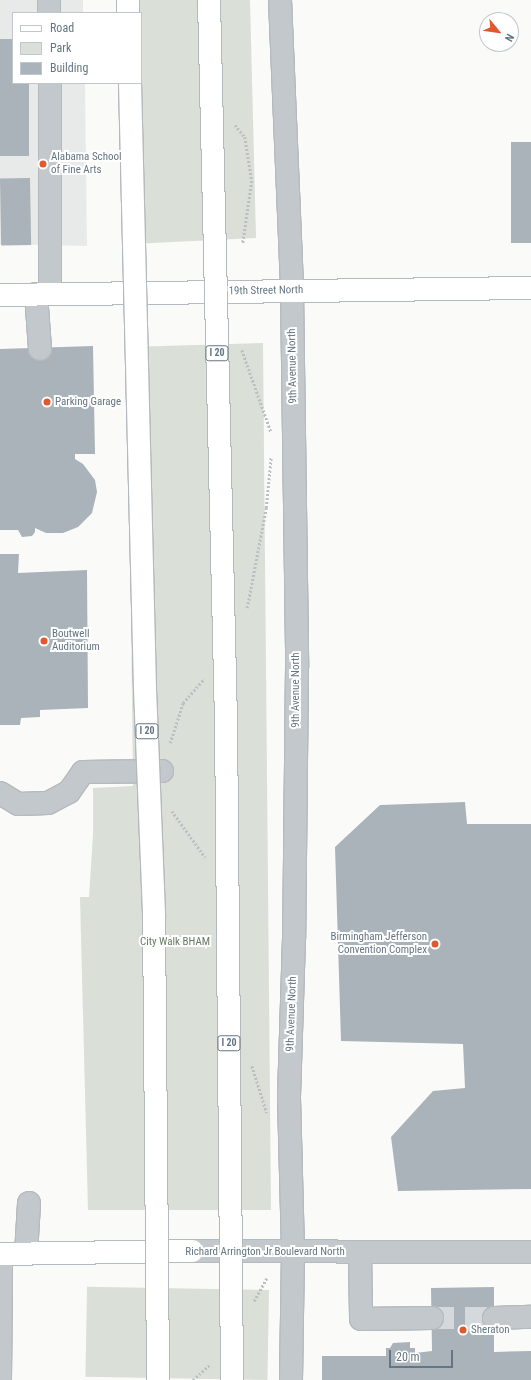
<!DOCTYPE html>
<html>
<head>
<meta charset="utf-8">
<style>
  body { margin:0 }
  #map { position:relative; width:531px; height:1380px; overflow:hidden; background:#fafaf8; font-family:"Roboto Condensed",sans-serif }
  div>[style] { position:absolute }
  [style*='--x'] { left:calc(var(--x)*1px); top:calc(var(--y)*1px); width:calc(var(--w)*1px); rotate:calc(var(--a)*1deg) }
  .built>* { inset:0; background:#e8e9e9 }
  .green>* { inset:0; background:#dadfd7; transform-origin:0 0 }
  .building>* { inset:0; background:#aab3b9; transform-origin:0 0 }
  .minor-tunnel>* { height:22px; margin-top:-11px; transform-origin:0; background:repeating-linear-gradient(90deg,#d5d9db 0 22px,transparent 0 33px) }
  .path>* { height:2.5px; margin-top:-1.25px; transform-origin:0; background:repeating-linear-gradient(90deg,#bbbfc2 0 2px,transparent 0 4px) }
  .roads { filter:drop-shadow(1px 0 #b5babe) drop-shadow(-1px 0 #b5babe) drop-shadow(0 1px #b5babe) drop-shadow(0 -1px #b5babe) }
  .minor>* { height:22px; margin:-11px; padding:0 11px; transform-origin:11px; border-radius:11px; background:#c3c8cc }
  .major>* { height:22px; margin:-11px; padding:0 11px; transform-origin:11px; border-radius:11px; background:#fff }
  .highway>* { height:22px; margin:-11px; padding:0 11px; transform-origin:11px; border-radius:11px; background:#fff }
  .bridges { filter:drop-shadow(1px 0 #b4b9bd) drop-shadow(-1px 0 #b4b9bd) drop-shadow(0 1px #b4b9bd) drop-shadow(0 -1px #b4b9bd) }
  .highway-bridge>* { height:22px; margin:-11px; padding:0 11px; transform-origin:11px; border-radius:11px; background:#fff }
  .dots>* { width:11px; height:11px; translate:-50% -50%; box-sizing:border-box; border:2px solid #fff; border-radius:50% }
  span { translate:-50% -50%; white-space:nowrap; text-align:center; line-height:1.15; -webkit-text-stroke:4px #fff; paint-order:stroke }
  .shield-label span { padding:1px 3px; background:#fff; border:1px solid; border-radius:3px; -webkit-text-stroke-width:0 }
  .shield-label { font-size:10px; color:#657683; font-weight:700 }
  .poi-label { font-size:11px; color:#657683 }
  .left { translate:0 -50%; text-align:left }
  .right { translate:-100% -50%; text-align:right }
  .street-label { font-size:11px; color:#657683 }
  .park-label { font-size:11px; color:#687a64 }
  .legend { position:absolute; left:12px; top:12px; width:130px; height:72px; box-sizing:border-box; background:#fff; border:1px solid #c1c8cd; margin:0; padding:5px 7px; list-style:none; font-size:12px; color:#657683 }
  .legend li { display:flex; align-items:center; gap:8px; height:20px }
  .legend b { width:20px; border:1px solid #c1c8cd }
  .north { position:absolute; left:479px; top:12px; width:40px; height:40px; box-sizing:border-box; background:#fff; border:1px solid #c1c8cd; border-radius:50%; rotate:119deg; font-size:11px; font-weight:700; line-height:16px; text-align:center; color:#657683 }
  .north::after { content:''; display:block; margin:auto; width:14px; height:18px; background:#e4572e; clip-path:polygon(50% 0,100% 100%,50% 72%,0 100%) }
  .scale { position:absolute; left:389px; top:1350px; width:64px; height:18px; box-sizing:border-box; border:2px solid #657683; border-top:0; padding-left:5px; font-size:12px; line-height:14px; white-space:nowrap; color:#657683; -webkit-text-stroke:3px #fff; paint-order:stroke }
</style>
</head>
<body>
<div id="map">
  <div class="built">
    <i style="clip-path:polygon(0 0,83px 0,83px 13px,13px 13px,13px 83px,85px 83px,87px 246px,0 244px)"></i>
  </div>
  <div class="green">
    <i style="clip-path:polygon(122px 0,250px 0,256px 238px,131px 244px,141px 83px,141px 13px,122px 13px)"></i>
    <i style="clip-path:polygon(263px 343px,271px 1210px,88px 1210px,80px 897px,89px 897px,93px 835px,93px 788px,133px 786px,128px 347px)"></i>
    <i style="left:269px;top:1290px;width:90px;height:182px;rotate:91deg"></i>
  </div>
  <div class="building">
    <i style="clip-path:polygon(0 39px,13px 39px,13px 83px,29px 83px,29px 156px,0 156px)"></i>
    <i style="left:511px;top:142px;width:20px;height:101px"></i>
    <i style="left:30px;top:178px;width:67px;height:30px;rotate:89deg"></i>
    <i style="clip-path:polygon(93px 346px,95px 454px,75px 454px,75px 459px,83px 464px,95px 480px,97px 492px,92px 513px,78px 527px,63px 533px,46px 533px,35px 528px,35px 532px,32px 536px,22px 537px,18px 530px,0 530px,0 349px)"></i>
    <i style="clip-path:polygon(0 554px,19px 554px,18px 573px,87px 570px,88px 708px,40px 710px,40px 717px,21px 718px,20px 725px,0 725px)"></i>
    <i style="clip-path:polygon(465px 802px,467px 824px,531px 824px,531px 1189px,398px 1191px,391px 1137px,433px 1091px,465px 1088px,463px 1044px,341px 1041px,335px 847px,380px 805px)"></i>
    <i style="clip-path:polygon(494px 1287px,494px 1352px,531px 1351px,531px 1380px,322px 1380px,322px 1356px,386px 1356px,386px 1348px,390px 1348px,393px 1343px,410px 1342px,410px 1348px,415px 1348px,415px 1353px,432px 1351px,431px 1288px)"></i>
  </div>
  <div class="minor-tunnel">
    <i style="--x:432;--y:1318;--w:62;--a:0"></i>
  </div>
  <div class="path">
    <i style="--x:235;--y:125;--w:16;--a:50"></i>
    <i style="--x:245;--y:137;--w:45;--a:81"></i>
    <i style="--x:252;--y:181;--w:63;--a:98.3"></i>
    <i style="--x:242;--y:350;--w:87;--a:70.5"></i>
    <i style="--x:247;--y:608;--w:102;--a:-79.2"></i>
    <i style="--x:266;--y:508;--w:51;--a:-84.4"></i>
    <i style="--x:170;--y:743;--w:42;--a:-72"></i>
    <i style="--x:183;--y:703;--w:32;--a:-49"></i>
    <i style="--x:172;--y:811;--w:57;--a:54.3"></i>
    <i style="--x:252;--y:1066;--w:49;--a:72.3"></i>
    <i style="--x:254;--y:1301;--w:26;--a:-61"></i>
    <i style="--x:193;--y:1380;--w:23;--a:-43"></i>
  </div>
  <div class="roads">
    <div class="minor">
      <i style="--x:49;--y:0;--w:13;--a:90"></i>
      <i style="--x:280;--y:0;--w:291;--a:87.6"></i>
      <i style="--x:292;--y:291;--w:376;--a:89.2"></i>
      <i style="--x:297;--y:667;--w:271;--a:90.6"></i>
      <i style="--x:294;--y:938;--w:160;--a:91.8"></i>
      <i style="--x:289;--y:1098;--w:154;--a:88.5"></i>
      <i style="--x:293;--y:1252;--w:128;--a:90.9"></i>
      <i style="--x:50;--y:83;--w:211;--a:90"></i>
      <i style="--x:36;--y:294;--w:55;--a:85.8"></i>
      <i style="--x:0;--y:793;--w:21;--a:31"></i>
      <i style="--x:18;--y:804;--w:30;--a:-2"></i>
      <i style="--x:48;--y:803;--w:24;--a:-28"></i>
      <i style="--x:69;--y:792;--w:24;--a:-55"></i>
      <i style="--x:83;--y:772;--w:79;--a:-0.7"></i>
      <i style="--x:192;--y:1251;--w:339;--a:0.2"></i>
      <i style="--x:360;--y:1252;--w:67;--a:89.1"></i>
      <i style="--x:361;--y:1319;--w:71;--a:-0.8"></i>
      <i style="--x:26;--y:1254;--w:51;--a:-86.6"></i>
      <i style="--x:494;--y:1318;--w:37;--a:-2"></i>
      <i style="--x:0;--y:1380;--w:126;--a:-89.5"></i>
    </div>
    <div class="major">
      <i style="--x:0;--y:295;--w:531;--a:-0.76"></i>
      <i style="--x:0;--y:1254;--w:192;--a:-0.9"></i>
    </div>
    <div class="highway">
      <i style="--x:128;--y:0;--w:13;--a:90"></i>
    </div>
  </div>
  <div class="bridges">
    <div class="highway-bridge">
      <i style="--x:209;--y:0;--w:719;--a:88.65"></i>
      <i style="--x:226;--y:719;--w:661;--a:89.48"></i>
      <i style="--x:130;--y:83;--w:606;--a:88.58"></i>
      <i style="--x:145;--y:689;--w:228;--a:87.7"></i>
      <i style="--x:154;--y:917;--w:463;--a:89.5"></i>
    </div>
  </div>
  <div class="dots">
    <i style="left:43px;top:164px;background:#e4572e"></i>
    <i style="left:47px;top:402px;background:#e4572e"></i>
    <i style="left:44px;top:641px;background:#e4572e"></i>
    <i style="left:435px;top:944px;background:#e4572e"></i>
    <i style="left:463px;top:1330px;background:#e4572e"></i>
  </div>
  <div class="shield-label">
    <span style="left:217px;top:353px">I 20</span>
    <span style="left:147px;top:731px">I 20</span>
    <span style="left:229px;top:1043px">I 20</span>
  </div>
  <div class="poi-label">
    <span class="left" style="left:51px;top:164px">Alabama School<br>of Fine Arts</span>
    <span class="left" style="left:55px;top:402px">Parking Garage</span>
    <span class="left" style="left:52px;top:641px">Boutwell<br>Auditorium</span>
    <span class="right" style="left:427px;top:944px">Birmingham Jefferson<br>Convention Complex</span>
    <span class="left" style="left:471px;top:1330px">Sheraton</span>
  </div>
  <div class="street-label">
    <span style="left:266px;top:291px;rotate:-1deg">19th Street North</span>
    <span style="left:293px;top:366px;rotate:-91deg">9th Avenue North</span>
    <span style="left:296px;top:690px;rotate:-90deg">9th Avenue North</span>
    <span style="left:292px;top:1014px;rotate:-88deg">9th Avenue North</span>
    <span style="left:265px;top:1252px">Richard Arrington Jr Boulevard North</span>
  </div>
  <div class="park-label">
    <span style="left:175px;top:942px">City Walk BHAM</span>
  </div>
  <ul class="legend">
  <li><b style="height:5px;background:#fff"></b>Road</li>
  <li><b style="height:11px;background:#dadfd7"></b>Park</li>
  <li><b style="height:11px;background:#aab3b9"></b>Building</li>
  </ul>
  <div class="north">N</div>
  <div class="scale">20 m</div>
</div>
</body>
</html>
